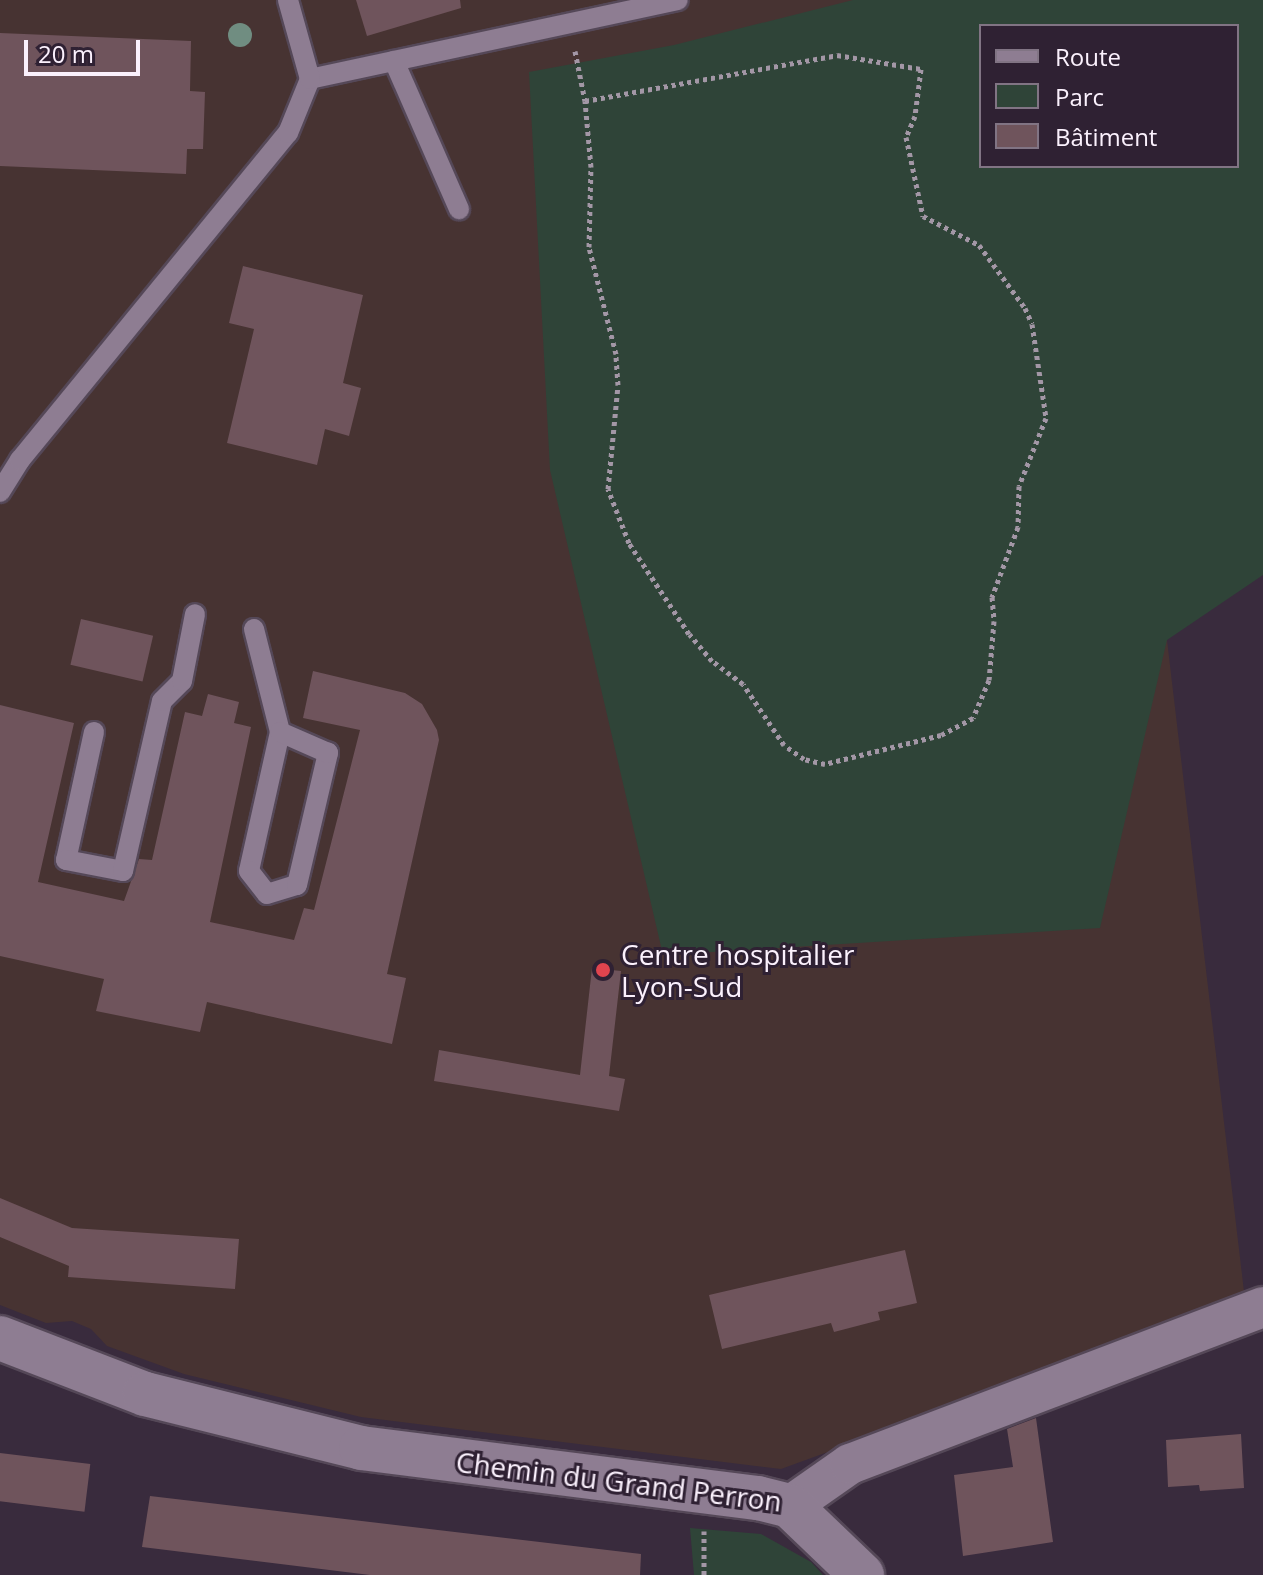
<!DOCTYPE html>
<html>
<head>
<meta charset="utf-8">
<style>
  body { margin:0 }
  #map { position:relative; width:1263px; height:1575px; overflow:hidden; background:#392b3d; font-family:"Open Sans",sans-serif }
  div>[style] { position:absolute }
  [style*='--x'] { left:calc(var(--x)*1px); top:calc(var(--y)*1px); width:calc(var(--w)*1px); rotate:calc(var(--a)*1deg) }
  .medical>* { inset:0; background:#473332 }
  .green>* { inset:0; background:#2f4438 }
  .building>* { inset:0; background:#6f545c; transform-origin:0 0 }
  .path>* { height:5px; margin-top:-2.5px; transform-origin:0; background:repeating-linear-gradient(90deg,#a397a6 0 4px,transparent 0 8px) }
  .roads { filter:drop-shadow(2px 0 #554858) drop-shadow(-2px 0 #554858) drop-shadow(0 2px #554858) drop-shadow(0 -2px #554858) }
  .lane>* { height:20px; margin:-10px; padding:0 10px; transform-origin:10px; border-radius:10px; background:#8e7d92 }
  .street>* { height:40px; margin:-20px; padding:0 20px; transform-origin:20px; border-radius:20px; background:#8e7d92 }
  .secondary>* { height:44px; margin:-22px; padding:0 22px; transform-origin:22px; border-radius:22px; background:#8e7d92 }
  .trees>* { width:24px; height:24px; margin:-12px; border-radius:50%; background:#708d81 }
  .dots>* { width:22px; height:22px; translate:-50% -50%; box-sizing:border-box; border:4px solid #2f2133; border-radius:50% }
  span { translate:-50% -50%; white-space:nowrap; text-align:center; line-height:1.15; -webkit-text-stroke:6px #2f2133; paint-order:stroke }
  .poi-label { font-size:28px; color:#fbf1fd }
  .left { translate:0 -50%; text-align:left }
  .street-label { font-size:28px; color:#fbf1fd }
  .legend { position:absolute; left:979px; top:24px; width:260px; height:144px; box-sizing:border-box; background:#2f2133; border:2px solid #817484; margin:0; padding:10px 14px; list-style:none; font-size:24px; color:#fbf1fd }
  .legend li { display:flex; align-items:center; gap:16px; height:40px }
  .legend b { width:40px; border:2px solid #817484 }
  .scale { position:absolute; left:24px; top:40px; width:116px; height:36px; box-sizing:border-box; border:4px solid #fbf1fd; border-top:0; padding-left:10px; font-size:24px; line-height:28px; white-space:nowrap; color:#fbf1fd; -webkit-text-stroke:6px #2f2133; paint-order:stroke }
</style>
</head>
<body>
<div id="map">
  <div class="medical">
    <i style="clip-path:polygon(0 0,1086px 0,981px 26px,981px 166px,1167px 640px,1245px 1300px,781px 1469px,361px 1417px,184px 1374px,107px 1346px,91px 1329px,72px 1321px,46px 1323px,0 1305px)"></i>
  </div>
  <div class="green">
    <i style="clip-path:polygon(evenodd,853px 0,1263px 0,1263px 575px,1167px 640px,1100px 928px,663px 955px,550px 470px,529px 72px,674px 45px,853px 0,981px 26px,1237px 26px,1237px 166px,981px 166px,981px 26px)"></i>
    <i style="clip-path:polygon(690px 1528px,761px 1534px,811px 1562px,823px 1575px,694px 1575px)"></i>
  </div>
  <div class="building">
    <i style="clip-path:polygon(356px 0,460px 0,461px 8px,367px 36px)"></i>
    <i style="clip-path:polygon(0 33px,191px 41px,190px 91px,205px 92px,203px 149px,187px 149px,186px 174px,0 166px)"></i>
    <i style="clip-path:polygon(243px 266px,363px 295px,343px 383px,361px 388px,349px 436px,325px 429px,317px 465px,227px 443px,254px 329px,229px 323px)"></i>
    <i style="left:81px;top:619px;width:74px;height:47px;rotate:13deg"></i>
    <i style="clip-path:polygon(313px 671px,405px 693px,422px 704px,437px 730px,439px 740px,387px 974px,406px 978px,392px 1044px,207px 1002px,200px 1032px,96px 1011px,104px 979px,0 956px,0 705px,74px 723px,38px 882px,124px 901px,139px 859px,152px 860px,185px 712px,202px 716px,208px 694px,239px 702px,234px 723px,251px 727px,210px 922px,294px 940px,304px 908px,314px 910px,360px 730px,303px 718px)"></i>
    <i style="clip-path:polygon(592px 968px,621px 971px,609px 1076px,625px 1079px,619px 1111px,434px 1081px,439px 1050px,580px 1075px)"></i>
    <i style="clip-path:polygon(0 1198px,72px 1228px,239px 1239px,235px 1289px,68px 1277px,69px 1266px,0 1237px)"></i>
    <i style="clip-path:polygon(905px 1250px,917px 1303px,878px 1312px,880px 1320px,834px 1332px,831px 1323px,722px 1349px,709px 1295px)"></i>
    <i style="clip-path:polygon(1036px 1418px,1053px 1542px,963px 1556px,954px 1475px,1013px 1467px,1007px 1429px)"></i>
    <i style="clip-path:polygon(1241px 1434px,1244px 1488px,1200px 1491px,1199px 1485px,1168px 1487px,1166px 1440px)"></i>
    <i style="left:0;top:1453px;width:91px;height:48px;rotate:7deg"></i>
    <i style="clip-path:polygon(150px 1496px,641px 1554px,640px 1575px,370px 1575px,142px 1547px)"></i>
  </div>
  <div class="path">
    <i style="--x:575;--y:51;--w:51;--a:78.7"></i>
    <i style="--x:837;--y:55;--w:85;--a:9.5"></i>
    <i style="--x:921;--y:69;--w:47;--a:97.3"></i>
    <i style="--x:915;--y:116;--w:23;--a:113"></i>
    <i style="--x:906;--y:137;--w:81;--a:77.9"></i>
    <i style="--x:923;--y:216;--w:63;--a:27.4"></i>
    <i style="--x:979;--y:245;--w:78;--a:53.9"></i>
    <i style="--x:1025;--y:308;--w:17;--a:66"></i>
    <i style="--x:1032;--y:324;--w:95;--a:81.5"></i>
    <i style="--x:1046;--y:418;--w:73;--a:111.7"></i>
    <i style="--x:1019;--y:486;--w:41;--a:91.4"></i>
    <i style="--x:1018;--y:527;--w:75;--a:110.4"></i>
    <i style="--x:992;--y:597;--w:24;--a:85"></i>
    <i style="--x:994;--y:621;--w:59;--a:94.8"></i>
    <i style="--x:989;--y:680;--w:41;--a:112.8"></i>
    <i style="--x:973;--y:718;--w:36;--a:152"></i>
    <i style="--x:941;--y:735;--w:120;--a:166"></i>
    <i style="--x:825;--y:764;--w:22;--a:-167"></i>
    <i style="--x:804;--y:759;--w:24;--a:-145"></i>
    <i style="--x:784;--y:745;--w:73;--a:-123.9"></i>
    <i style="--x:743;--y:684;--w:39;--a:-143"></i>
    <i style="--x:712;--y:661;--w:35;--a:-130"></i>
    <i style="--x:689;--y:634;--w:109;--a:-123.4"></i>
    <i style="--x:629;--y:543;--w:58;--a:-111.3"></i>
    <i style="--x:608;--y:489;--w:104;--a:-84.5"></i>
    <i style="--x:618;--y:385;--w:31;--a:-94"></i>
    <i style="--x:616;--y:354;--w:110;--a:-104.2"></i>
    <i style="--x:589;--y:247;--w:80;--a:-88.6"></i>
    <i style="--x:591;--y:167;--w:66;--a:-95.2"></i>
    <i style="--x:585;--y:101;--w:256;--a:-10.3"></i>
    <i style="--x:704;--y:1531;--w:44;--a:90"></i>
  </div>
  <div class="roads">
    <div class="lane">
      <i style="--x:394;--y:61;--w:162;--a:66.3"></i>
      <i style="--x:310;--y:79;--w:376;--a:-12.1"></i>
      <i style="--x:0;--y:492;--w:38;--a:-58"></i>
      <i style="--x:20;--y:460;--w:423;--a:-50.7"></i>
      <i style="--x:288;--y:133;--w:58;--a:-67.8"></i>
      <i style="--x:310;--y:79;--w:82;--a:-105.6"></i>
      <i style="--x:254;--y:629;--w:106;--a:75.8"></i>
      <i style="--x:280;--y:732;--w:142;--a:102.6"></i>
      <i style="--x:249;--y:871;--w:29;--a:52"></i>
      <i style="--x:267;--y:894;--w:31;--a:-17"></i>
      <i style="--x:297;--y:885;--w:136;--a:-76.8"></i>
      <i style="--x:328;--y:753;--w:52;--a:-156.4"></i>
      <i style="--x:94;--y:732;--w:131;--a:102.3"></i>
      <i style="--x:66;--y:860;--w:58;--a:10.9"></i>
      <i style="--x:123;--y:871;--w:174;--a:-77.1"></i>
      <i style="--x:162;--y:701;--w:28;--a:-45"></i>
      <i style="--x:182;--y:681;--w:68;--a:-79"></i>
    </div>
    <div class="street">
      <i style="--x:790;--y:1506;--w:73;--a:-35"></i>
      <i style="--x:850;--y:1464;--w:442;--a:-20.8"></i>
    </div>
    <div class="secondary">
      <i style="--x:0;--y:1338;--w:155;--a:21.1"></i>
      <i style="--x:145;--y:1394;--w:223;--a:14"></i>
      <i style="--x:361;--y:1448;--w:400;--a:7.2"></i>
      <i style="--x:758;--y:1498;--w:33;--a:14"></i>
      <i style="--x:790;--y:1506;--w:100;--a:43.8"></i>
    </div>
  </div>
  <div class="trees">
    <i style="left:240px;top:35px"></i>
  </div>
  <div class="dots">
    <i style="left:603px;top:970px;background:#e0444e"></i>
  </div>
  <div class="poi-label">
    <span class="left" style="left:621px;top:970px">Centre hospitalier<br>Lyon-Sud</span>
  </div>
  <div class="street-label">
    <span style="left:619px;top:1481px;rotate:7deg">Chemin du Grand Perron</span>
  </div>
  <ul class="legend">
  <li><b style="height:10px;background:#8e7d92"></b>Route</li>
  <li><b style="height:22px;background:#2f4438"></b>Parc</li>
  <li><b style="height:22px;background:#6f545c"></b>Bâtiment</li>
  </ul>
  <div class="scale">20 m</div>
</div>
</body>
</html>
